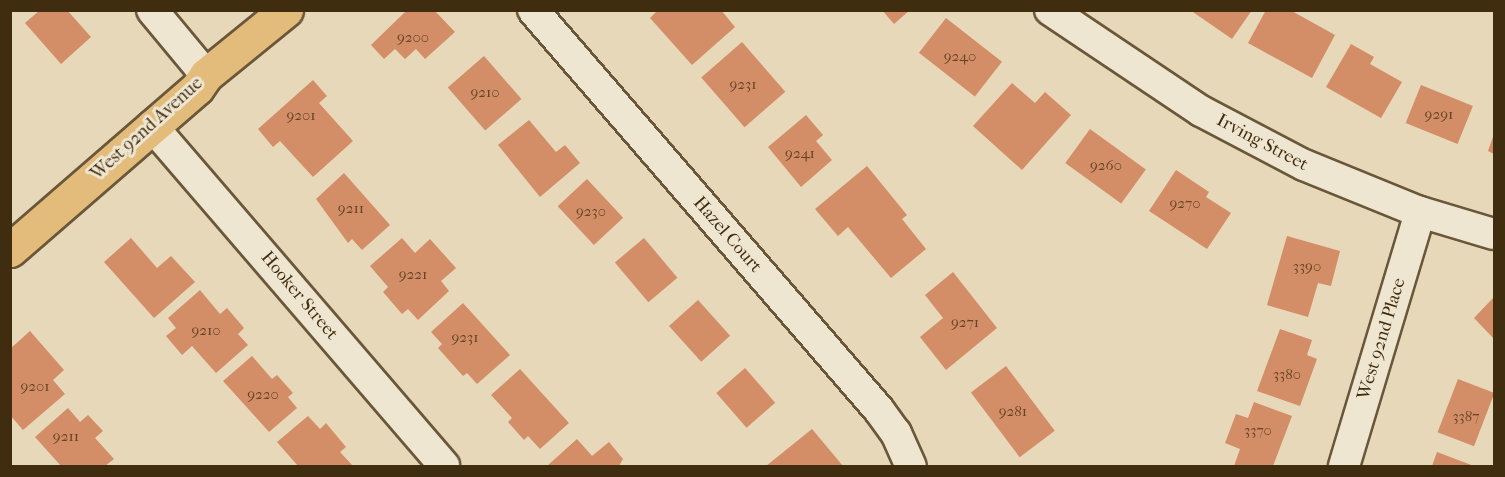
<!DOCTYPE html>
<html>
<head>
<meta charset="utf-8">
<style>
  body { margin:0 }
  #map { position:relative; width:1505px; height:477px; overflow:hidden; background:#e6d8b9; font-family:"IM FELL French Canon",serif }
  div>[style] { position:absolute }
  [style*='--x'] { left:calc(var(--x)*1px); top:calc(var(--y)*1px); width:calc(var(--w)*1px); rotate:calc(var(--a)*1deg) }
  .building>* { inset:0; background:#d38d67; transform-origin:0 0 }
  .roads { filter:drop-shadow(2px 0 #6a5739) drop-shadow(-2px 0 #6a5739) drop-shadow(0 2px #6a5739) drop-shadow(0 -2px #6a5739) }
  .minor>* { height:30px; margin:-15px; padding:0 15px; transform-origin:15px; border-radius:15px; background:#efe6d2 }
  .major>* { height:33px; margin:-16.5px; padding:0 16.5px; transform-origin:16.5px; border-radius:16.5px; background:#e3bc7c }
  span { translate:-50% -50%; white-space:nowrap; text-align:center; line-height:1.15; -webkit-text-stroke:6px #efe6d2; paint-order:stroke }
  .number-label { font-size:15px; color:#654424 }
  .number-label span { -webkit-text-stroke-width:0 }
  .street-label { font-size:18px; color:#402c0e }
  .frame { position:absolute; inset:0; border:12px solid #402c0e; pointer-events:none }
</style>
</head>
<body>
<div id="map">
  <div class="building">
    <i style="clip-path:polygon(40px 10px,67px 10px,91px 37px,61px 64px,25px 23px)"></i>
    <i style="clip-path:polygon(407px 10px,434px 10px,455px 32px,425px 59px,416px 49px,405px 59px,395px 49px,384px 59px,371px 45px)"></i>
    <i style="clip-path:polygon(658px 10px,721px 10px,735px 27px,692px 65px,650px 18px)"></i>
    <i style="clip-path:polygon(882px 10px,910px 10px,894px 24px)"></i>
    <i style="clip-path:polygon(1190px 10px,1252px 10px,1232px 39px)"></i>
    <i style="clip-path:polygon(1266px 10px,1290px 10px,1335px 35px,1312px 78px,1248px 43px)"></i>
    <i style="left:946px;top:18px;width:71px;height:44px;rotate:38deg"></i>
    <i style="left:742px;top:42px;width:66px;height:54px;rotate:49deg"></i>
    <i style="clip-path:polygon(1351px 44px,1374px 57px,1370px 64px,1402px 82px,1381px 118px,1326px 87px)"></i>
    <i style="left:484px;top:56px;width:57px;height:48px;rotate:49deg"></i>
    <i style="clip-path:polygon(313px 80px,327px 96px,319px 103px,353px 141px,313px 177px,280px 141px,273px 147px,258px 129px)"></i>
    <i style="clip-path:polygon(1012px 83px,1035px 103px,1045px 92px,1071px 115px,1022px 170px,973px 126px)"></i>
    <i style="left:1421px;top:85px;width:56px;height:41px;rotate:22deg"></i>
    <i style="clip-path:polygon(806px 115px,823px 135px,816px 141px,832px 160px,801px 187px,768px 147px)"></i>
    <i style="clip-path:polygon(529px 120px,556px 152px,565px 145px,580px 163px,540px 197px,498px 145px)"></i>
    <i style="left:1090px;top:129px;width:69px;height:42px;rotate:36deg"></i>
    <i style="clip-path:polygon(1494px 134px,1494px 154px,1488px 151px)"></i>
    <i style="clip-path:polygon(867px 166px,907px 215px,902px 219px,926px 249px,891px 278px,848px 227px,838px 236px,815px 209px)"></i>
    <i style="clip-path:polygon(1176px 170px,1209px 192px,1206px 197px,1231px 213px,1207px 249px,1149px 211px)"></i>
    <i style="clip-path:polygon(344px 173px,390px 225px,362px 250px,352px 239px,348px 243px,316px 199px)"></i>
    <i style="left:587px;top:179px;width:53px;height:40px;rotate:47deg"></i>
    <i style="clip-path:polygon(1287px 236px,1340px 251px,1331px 286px,1318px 283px,1308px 317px,1267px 305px)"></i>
    <i style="clip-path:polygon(131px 238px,157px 268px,171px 256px,195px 282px,154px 318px,104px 262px)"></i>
    <i style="clip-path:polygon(402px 238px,415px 253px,430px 239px,456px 268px,441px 281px,449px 291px,418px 320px,408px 309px,402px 314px,383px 292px,388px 287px,370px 266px)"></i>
    <i style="left:644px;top:238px;width:52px;height:38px;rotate:50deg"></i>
    <i style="clip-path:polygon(953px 272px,997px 328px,946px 370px,920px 337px,943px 318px,925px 295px)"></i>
    <i style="clip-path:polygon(200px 290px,220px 314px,227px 308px,244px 328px,238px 334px,248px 345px,216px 373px,192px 346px,182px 355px,166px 336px,176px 328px,168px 318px)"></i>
    <i style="clip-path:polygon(1494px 297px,1494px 339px,1474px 318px)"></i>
    <i style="left:698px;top:300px;width:48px;height:39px;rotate:48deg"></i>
    <i style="clip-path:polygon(463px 303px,510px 355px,477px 384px,467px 373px,463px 376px,438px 348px,442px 344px,431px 332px)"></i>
    <i style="clip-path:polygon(1280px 329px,1312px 340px,1307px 355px,1317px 359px,1300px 406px,1257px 391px)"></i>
    <i style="clip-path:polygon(30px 331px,64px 370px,53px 380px,65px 394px,23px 430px,10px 415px,10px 349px)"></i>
    <i style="clip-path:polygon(252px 356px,272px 379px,277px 375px,293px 393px,288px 397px,297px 408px,269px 432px,223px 381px)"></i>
    <i style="left:1006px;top:366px;width:81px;height:44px;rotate:53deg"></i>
    <i style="left:745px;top:368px;width:46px;height:38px;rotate:49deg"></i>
    <i style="clip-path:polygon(520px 369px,569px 423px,540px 449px,528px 436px,524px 440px,508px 422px,512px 418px,491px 395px)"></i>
    <i style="left:1458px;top:379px;width:39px;height:57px;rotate:21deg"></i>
    <i style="clip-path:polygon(1254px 402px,1292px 416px,1273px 466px,1234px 466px,1240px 449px,1225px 443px,1236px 414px,1248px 418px)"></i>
    <i style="clip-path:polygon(68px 408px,80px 422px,88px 415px,103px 431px,95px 438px,114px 459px,105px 466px,61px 466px,35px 437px)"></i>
    <i style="clip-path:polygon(308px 416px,320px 429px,326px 423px,346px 447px,340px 452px,353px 466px,298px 466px,277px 442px)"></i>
    <i style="clip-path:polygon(812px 429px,843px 466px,766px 466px)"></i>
    <i style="clip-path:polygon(577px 439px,592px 456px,609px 442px,623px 459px,619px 466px,547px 466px)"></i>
    <i style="clip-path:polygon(1437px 452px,1474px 466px,1432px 466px)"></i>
  </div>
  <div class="roads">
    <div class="minor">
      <i style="--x:152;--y:10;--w:85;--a:50.3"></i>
      <i style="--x:533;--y:10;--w:529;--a:49.14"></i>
      <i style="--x:879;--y:410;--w:29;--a:54"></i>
      <i style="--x:896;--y:433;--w:36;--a:66"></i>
      <i style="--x:1050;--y:10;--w:182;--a:33.8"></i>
      <i style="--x:1201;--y:111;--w:116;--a:27.7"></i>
      <i style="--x:1304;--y:165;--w:125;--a:22.1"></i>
      <i style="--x:1420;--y:212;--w:77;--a:16.6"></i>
      <i style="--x:152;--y:126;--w:448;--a:49.3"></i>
      <i style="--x:1344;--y:466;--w:265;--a:-73.3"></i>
    </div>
    <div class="major">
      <i style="--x:10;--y:250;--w:247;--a:-40.9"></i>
      <i style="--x:197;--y:88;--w:16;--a:-55"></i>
      <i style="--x:206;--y:75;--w:103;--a:-39.1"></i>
    </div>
  </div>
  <div class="number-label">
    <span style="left:413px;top:38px">9200</span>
    <span style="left:960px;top:57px">9240</span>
    <span style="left:743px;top:85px">9231</span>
    <span style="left:485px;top:93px">9210</span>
    <span style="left:1439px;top:115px">9291</span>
    <span style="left:301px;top:116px">9201</span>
    <span style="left:800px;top:154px">9241</span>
    <span style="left:1106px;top:166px">9260</span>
    <span style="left:1185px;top:204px">9270</span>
    <span style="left:351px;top:209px">9211</span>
    <span style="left:591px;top:212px">9230</span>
    <span style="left:1307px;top:267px">3390</span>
    <span style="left:413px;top:275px">9221</span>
    <span style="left:965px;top:323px">9271</span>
    <span style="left:206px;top:331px">9210</span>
    <span style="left:465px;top:338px">9231</span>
    <span style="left:1287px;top:375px">3380</span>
    <span style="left:35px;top:387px">9201</span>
    <span style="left:263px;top:395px">9220</span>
    <span style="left:1013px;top:412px">9281</span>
    <span style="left:1466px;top:417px">3387</span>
    <span style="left:1258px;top:431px">3370</span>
    <span style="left:66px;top:437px">9211</span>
  </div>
  <div class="street-label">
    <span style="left:147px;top:129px;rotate:-42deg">West 92nd Avenue</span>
    <span style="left:1262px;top:143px;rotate:28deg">Irving Street</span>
    <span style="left:727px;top:235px;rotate:49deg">Hazel Court</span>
    <span style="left:299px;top:296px;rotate:50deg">Hooker Street</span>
    <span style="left:1382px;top:339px;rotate:-73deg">West 92nd Place</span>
  </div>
  <div class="frame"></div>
</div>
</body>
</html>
